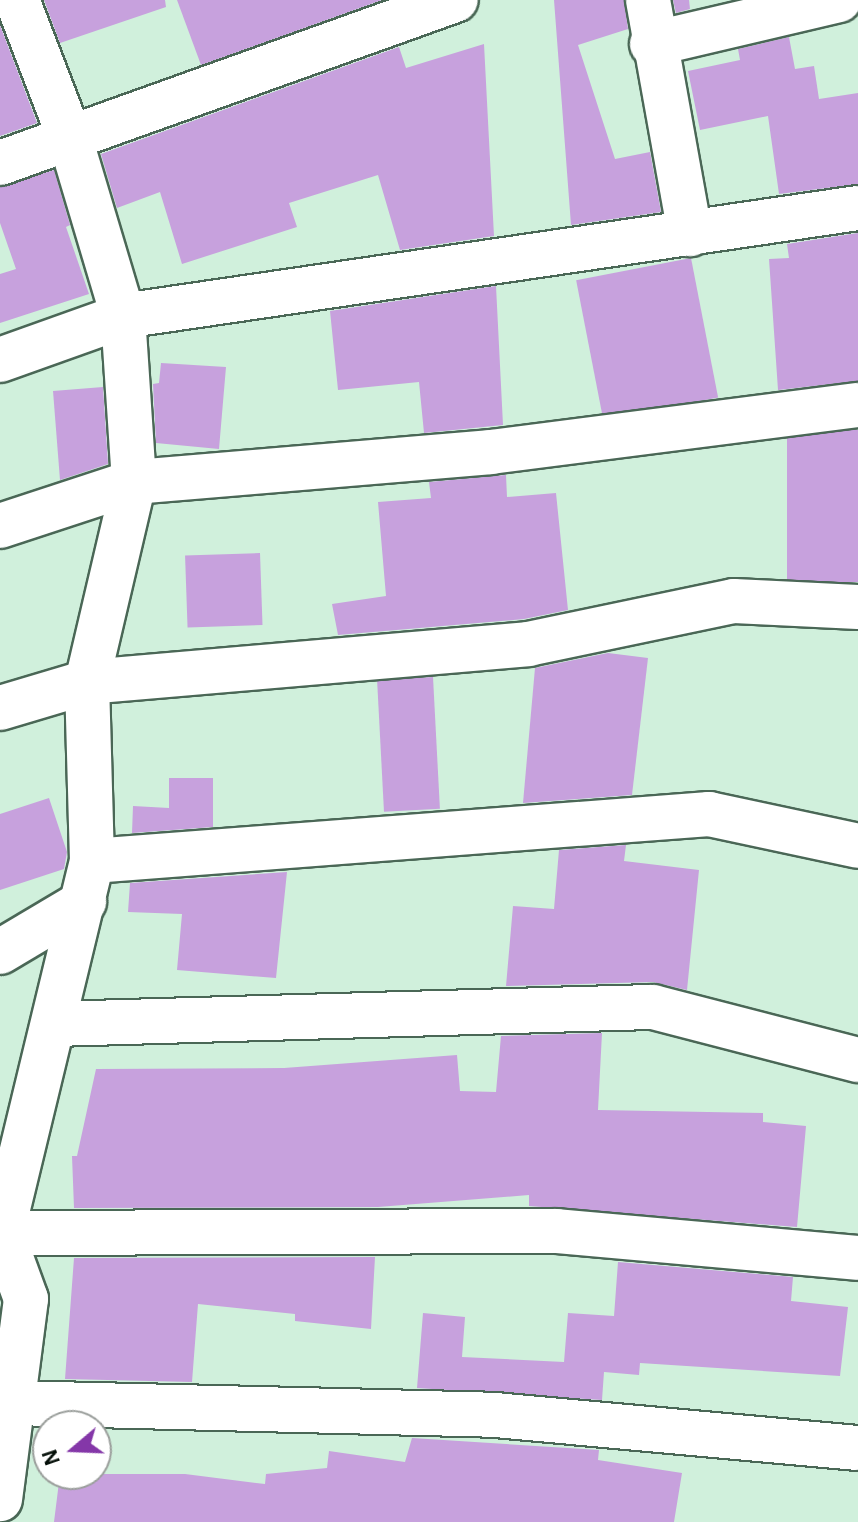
<!DOCTYPE html>
<html>
<head>
<meta charset="utf-8">
<style>
  body { margin:0 }
  #map { position:relative; width:858px; height:1522px; overflow:hidden; background:#d0f0dc; font-family:"Alegreya Sans",sans-serif }
  div>[style] { position:absolute }
  [style*='--x'] { left:calc(var(--x)*1px); top:calc(var(--y)*1px); width:calc(var(--w)*1px); rotate:calc(var(--a)*1deg) }
  .building>* { inset:0; background:#c7a1dd; transform-origin:0 0 }
  .roads { filter:drop-shadow(2px 0 #4a6756) drop-shadow(-2px 0 #4a6756) drop-shadow(0 2px #4a6756) drop-shadow(0 -2px #4a6756) }
  .minor>* { height:44px; margin:-22px; padding:0 22px; transform-origin:22px; border-radius:22px; background:#fff }
  span { translate:-50% -50%; white-space:nowrap; text-align:center; line-height:1.15; -webkit-text-stroke:6px #fff; paint-order:stroke }
  .north { position:absolute; left:32px; top:1410px; width:80px; height:80px; box-sizing:border-box; background:#fff; border:2px solid #9b9f9c; border-radius:50%; rotate:251deg; font-size:22px; font-weight:700; line-height:32px; text-align:center; color:#040f08 }
  .north::after { content:''; display:block; margin:auto; width:28px; height:36px; background:#8437a8; clip-path:polygon(50% 0,100% 100%,50% 72%,0 100%) }
</style>
</head>
<body>
<div id="map">
  <div class="building">
    <i style="clip-path:polygon(44px 0,165px 0,166px 7px,60px 43px)"></i>
    <i style="clip-path:polygon(177px 0,382px 0,201px 65px)"></i>
    <i style="clip-path:polygon(554px 0,624px 0,628px 29px,578px 45px,615px 159px,650px 152px,661px 212px,571px 225px)"></i>
    <i style="clip-path:polygon(673px 0,689px 0,690px 9px,676px 13px)"></i>
    <i style="clip-path:polygon(0 25px,37px 123px,0 136px)"></i>
    <i style="clip-path:polygon(789px 37px,795px 69px,814px 66px,819px 99px,858px 93px,858px 184px,779px 194px,768px 116px,700px 130px,688px 71px,740px 60px,738px 49px)"></i>
    <i style="clip-path:polygon(484px 44px,494px 236px,400px 250px,378px 175px,289px 203px,297px 227px,182px 264px,160px 192px,117px 208px,101px 154px,399px 47px,406px 68px)"></i>
    <i style="clip-path:polygon(54px 170px,70px 225px,66px 227px,89px 294px,0 323px,0 274px,16px 269px,0 223px,0 187px)"></i>
    <i style="clip-path:polygon(858px 233px,858px 381px,778px 390px,769px 259px,789px 258px,787px 244px)"></i>
    <i style="left:691px;top:258px;width:142px;height:117px;rotate:79deg"></i>
    <i style="clip-path:polygon(496px 286px,503px 425px,424px 433px,419px 382px,338px 390px,330px 311px)"></i>
    <i style="clip-path:polygon(161px 363px,226px 367px,219px 449px,156px 443px,153px 384px,159px 383px)"></i>
    <i style="clip-path:polygon(103px 387px,108px 464px,60px 480px,53px 391px)"></i>
    <i style="left:858px;top:430px;width:152px;height:71px;rotate:90deg"></i>
    <i style="clip-path:polygon(506px 475px,507px 497px,556px 493px,568px 610px,524px 619px,338px 635px,332px 604px,386px 596px,378px 502px,431px 498px,429px 482px)"></i>
    <i style="left:260px;top:553px;width:72px;height:75px;rotate:88deg"></i>
    <i style="clip-path:polygon(608px 653px,648px 658px,632px 795px,523px 803px,535px 668px)"></i>
    <i style="left:433px;top:677px;width:132px;height:56px;rotate:87deg"></i>
    <i style="clip-path:polygon(169px 778px,213px 778px,213px 827px,132px 833px,133px 806px,169px 808px)"></i>
    <i style="clip-path:polygon(49px 798px,67px 852px,64px 869px,0 890px,0 814px)"></i>
    <i style="clip-path:polygon(626px 845px,624px 861px,699px 870px,687px 990px,653px 982px,506px 986px,513px 906px,554px 909px,559px 850px)"></i>
    <i style="clip-path:polygon(287px 872px,276px 978px,177px 970px,182px 914px,128px 912px,130px 883px)"></i>
    <i style="clip-path:polygon(602px 1033px,598px 1110px,763px 1113px,763px 1122px,806px 1126px,797px 1227px,529px 1206px,529px 1195px,378px 1207px,74px 1208px,72px 1156px,77px 1156px,96px 1069px,284px 1068px,457px 1055px,460px 1091px,496px 1092px,501px 1036px)"></i>
    <i style="clip-path:polygon(375px 1257px,371px 1329px,295px 1321px,295px 1314px,198px 1304px,192px 1382px,65px 1379px,74px 1258px)"></i>
    <i style="clip-path:polygon(618px 1262px,793px 1277px,791px 1301px,848px 1307px,840px 1376px,640px 1363px,639px 1375px,604px 1372px,602px 1400px,417px 1388px,423px 1313px,465px 1317px,462px 1357px,564px 1362px,568px 1313px,614px 1316px)"></i>
    <i style="clip-path:polygon(412px 1438px,599px 1450px,598px 1460px,682px 1473px,674px 1522px,54px 1522px,60px 1474px,185px 1474px,265px 1484px,266px 1474px,327px 1468px,329px 1451px,405px 1462px)"></i>
  </div>
  <div class="roads">
    <div class="minor">
      <i style="--x:17;--y:0;--w:148;--a:69"></i>
      <i style="--x:70;--y:138;--w:186;--a:73.4"></i>
      <i style="--x:123;--y:316;--w:743;--a:-8.36"></i>
      <i style="--x:648;--y:0;--w:238;--a:79.8"></i>
      <i style="--x:652;--y:44;--w:192;--a:-13.2"></i>
      <i style="--x:0;--y:163;--w:484;--a:-19.7"></i>
      <i style="--x:0;--y:360;--w:131;--a:-19.7"></i>
      <i style="--x:123;--y:316;--w:166;--a:86.2"></i>
      <i style="--x:134;--y:482;--w:205;--a:103.2"></i>
      <i style="--x:87;--y:682;--w:179;--a:88.4"></i>
      <i style="--x:92;--y:861;--w:383;--a:103.6"></i>
      <i style="--x:2;--y:1233;--w:70;--a:70"></i>
      <i style="--x:26;--y:1299;--w:202;--a:97.4"></i>
      <i style="--x:0;--y:526;--w:141;--a:-18.2"></i>
      <i style="--x:134;--y:482;--w:358;--a:-4.8"></i>
      <i style="--x:491;--y:452;--w:370;--a:-7.3"></i>
      <i style="--x:0;--y:708;--w:91;--a:-16.6"></i>
      <i style="--x:87;--y:682;--w:443;--a:-4.9"></i>
      <i style="--x:528;--y:644;--w:210;--a:-11.8"></i>
      <i style="--x:734;--y:601;--w:124;--a:2.8"></i>
      <i style="--x:92;--y:861;--w:619;--a:-4.36"></i>
      <i style="--x:709;--y:814;--w:152;--a:12.1"></i>
      <i style="--x:0;--y:952;--w:98;--a:-30.8"></i>
      <i style="--x:54;--y:1024;--w:599;--a:-1.63"></i>
      <i style="--x:653;--y:1007;--w:212;--a:14.5"></i>
      <i style="--x:2;--y:1233;--w:555;--a:-0.21"></i>
      <i style="--x:557;--y:1231;--w:302;--a:5.1"></i>
      <i style="--x:12;--y:1403;--w:483;--a:1.4"></i>
      <i style="--x:495;--y:1415;--w:364;--a:5.2"></i>
    </div>
  </div>
  <div class="north">N</div>
</div>
</body>
</html>
